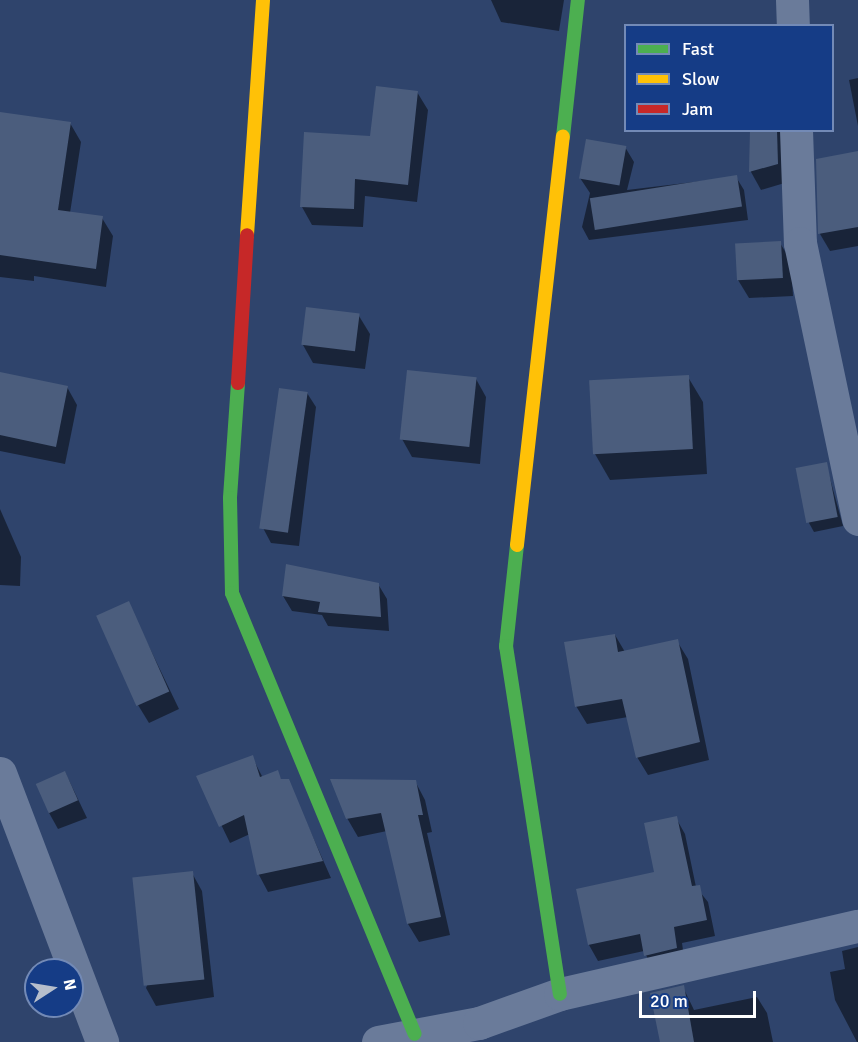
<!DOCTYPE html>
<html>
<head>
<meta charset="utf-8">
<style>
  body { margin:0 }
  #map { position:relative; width:858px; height:1042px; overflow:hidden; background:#2f446c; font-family:Signika,sans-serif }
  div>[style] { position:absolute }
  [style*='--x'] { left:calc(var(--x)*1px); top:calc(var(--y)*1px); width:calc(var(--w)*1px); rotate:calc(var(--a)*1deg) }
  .shadow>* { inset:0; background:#0007 }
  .building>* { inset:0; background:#4b5d7d; transform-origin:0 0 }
  .street>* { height:33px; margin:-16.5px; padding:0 16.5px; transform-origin:16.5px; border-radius:16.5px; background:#6a7b9a }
  .fast>* { height:14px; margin:-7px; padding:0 7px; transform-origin:7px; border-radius:7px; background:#4caf50 }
  .slow>* { height:14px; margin:-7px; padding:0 7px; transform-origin:7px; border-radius:7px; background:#ffc107 }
  .jam>* { height:14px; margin:-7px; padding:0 7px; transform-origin:7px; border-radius:7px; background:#c62828 }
  span { translate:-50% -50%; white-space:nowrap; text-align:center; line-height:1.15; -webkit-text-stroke:4.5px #153c86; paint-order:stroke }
  .legend { position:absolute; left:624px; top:24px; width:210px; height:108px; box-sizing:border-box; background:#153c86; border:2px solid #738ab6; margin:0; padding:8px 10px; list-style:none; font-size:18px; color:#fff }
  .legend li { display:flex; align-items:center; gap:12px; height:30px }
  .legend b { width:30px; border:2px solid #738ab6 }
  .north { position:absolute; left:24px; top:958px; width:60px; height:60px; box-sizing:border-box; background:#153c86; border:2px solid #738ab6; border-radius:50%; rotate:78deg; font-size:16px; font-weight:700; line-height:24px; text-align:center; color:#fff }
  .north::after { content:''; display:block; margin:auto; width:21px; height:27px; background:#b6becc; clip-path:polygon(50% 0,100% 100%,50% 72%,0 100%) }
  .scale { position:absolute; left:639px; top:991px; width:117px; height:27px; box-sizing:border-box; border:3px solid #fff; border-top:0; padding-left:8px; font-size:18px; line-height:21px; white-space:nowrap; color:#fff; -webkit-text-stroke:4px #153c86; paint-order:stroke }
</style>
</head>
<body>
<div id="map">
  <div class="shadow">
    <i style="clip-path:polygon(491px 0,564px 0,559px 31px,501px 22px)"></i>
    <i style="clip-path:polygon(858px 78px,858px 126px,849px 80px)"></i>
    <i style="clip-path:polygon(417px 92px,428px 110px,417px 202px,365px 196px,363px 227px,312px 225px,302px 207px)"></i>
    <i style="clip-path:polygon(0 113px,70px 123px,81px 142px,70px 213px,102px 218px,113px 236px,106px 287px,34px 276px,34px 281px,0 277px)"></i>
    <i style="clip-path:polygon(752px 130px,794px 130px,788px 182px,761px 190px,751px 172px)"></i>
    <i style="clip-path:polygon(625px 147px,634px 162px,627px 190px,736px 177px,744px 190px,748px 220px,589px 240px,582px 227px,590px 193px,580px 178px)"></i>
    <i style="clip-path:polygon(858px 153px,858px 246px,830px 251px,820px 234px)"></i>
    <i style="clip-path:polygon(780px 243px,791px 261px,793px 296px,749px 298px,738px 280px)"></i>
    <i style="clip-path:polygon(359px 316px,370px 334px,365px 369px,313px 363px,303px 345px)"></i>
    <i style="clip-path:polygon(0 373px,67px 387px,77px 405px,65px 464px,0 451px)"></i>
    <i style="clip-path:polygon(688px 377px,703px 402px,707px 474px,610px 480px,595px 454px)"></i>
    <i style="clip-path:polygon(476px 379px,486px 397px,480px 464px,412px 457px,402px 439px)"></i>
    <i style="clip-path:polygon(307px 393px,316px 407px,299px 546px,271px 543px,263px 528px)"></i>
    <i style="clip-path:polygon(826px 464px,843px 526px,814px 532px,809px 523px)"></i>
    <i style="clip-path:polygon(0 509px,21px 557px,20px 586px,0 585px)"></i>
    <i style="clip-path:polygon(378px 584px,387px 599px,389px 631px,328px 626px,322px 615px,292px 611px,283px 596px)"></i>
    <i style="clip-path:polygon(128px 603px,179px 709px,149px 723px,138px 705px)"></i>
    <i style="clip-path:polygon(615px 635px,625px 652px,677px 641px,688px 659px,709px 760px,648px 775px,637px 757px,628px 717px,587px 724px,576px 706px)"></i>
    <i style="clip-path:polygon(252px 757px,263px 778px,277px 772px,282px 781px,288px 781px,331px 878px,268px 892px,259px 875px,250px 834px,230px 843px,198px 777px)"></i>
    <i style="clip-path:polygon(65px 772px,87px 818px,58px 829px,48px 811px)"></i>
    <i style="clip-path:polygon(415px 781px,425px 800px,432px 832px,427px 833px,450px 935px,419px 942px,408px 924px,387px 831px,358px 837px,347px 818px)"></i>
    <i style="clip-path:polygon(676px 818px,685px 834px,696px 887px,708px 902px,715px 936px,682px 943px,685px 964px,654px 971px,644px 951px,598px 961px,589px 945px,577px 890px,656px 873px)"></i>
    <i style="clip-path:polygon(192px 873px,202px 891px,214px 997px,156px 1006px,146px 988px)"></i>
    <i style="clip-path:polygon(858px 947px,858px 1042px,857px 1042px,835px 1000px,830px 972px,845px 969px,842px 951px)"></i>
    <i style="clip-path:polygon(683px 987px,694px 1010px,757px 997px,767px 1013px,773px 1042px,662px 1042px)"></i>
  </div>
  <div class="building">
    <i style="clip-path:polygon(376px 86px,418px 91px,408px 185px,355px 179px,354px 209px,300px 207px,304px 132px,370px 136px)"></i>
    <i style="clip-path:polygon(0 112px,71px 122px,58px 210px,103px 216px,96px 269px,0 255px)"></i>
    <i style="clip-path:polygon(750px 130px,777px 130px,778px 164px,749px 172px)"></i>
    <i style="left:586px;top:139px;width:41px;height:40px;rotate:10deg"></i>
    <i style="clip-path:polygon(858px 151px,858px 227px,818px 234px,816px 159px)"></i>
    <i style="left:737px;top:175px;width:32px;height:149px;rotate:81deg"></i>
    <i style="left:781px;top:241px;width:37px;height:46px;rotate:87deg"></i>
    <i style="left:306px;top:307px;width:54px;height:38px;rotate:7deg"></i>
    <i style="left:407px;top:370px;width:70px;height:70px;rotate:6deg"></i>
    <i style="clip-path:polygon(0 372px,68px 386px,56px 447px,0 435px)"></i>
    <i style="left:689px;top:375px;width:74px;height:100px;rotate:87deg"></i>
    <i style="left:279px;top:388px;width:29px;height:142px;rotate:8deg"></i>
    <i style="left:827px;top:462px;width:56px;height:32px;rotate:79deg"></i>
    <i style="clip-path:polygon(286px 564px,379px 583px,381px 617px,318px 612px,320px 602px,282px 596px)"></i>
    <i style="left:129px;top:601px;width:99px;height:36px;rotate:66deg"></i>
    <i style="clip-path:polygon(615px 634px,618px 652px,678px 639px,700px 742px,636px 758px,622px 699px,575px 707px,564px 642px)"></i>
    <i style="clip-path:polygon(253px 755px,260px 777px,278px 770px,281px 779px,289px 779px,323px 861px,257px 875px,244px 815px,219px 827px,196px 776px)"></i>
    <i style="left:65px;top:771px;width:32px;height:32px;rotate:66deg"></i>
    <i style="clip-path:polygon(330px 779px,416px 780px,423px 815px,418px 815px,441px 917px,407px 924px,381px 813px,346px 819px)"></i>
    <i style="clip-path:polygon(677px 816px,692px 886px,700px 885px,707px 920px,674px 927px,677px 948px,644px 956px,640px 934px,588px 945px,576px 889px,654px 872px,644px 823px)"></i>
    <i style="left:193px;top:871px;width:109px;height:61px;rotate:84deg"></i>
    <i style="clip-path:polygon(684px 985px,694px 1042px,660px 1042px,650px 993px)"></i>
  </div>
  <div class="street">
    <i style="--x:792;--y:0;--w:26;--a:88"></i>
    <i style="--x:796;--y:130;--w:113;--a:88"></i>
    <i style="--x:800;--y:243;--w:282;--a:78.1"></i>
    <i style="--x:0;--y:773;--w:288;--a:69.2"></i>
    <i style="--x:378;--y:1042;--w:103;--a:-10.7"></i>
    <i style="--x:479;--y:1023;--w:86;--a:-19.7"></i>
    <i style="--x:560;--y:994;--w:306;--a:-12.9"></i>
  </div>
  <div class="fast">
    <i style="--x:563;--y:137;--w:138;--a:-83.8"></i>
    <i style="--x:238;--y:383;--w:115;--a:94"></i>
    <i style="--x:230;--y:498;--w:95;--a:88.8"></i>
    <i style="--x:232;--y:593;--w:477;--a:67.5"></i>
    <i style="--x:517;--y:545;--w:102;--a:96.2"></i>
    <i style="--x:506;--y:646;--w:352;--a:81.2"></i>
  </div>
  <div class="slow">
    <i style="--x:247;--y:235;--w:236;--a:-86.1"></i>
    <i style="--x:517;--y:545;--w:411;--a:-83.6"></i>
  </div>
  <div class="jam">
    <i style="--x:238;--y:383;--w:148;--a:-86.5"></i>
  </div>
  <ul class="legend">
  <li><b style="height:8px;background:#4caf50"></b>Fast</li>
  <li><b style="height:8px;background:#ffc107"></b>Slow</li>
  <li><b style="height:8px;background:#c62828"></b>Jam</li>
  </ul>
  <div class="north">N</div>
  <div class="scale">20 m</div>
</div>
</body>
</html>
